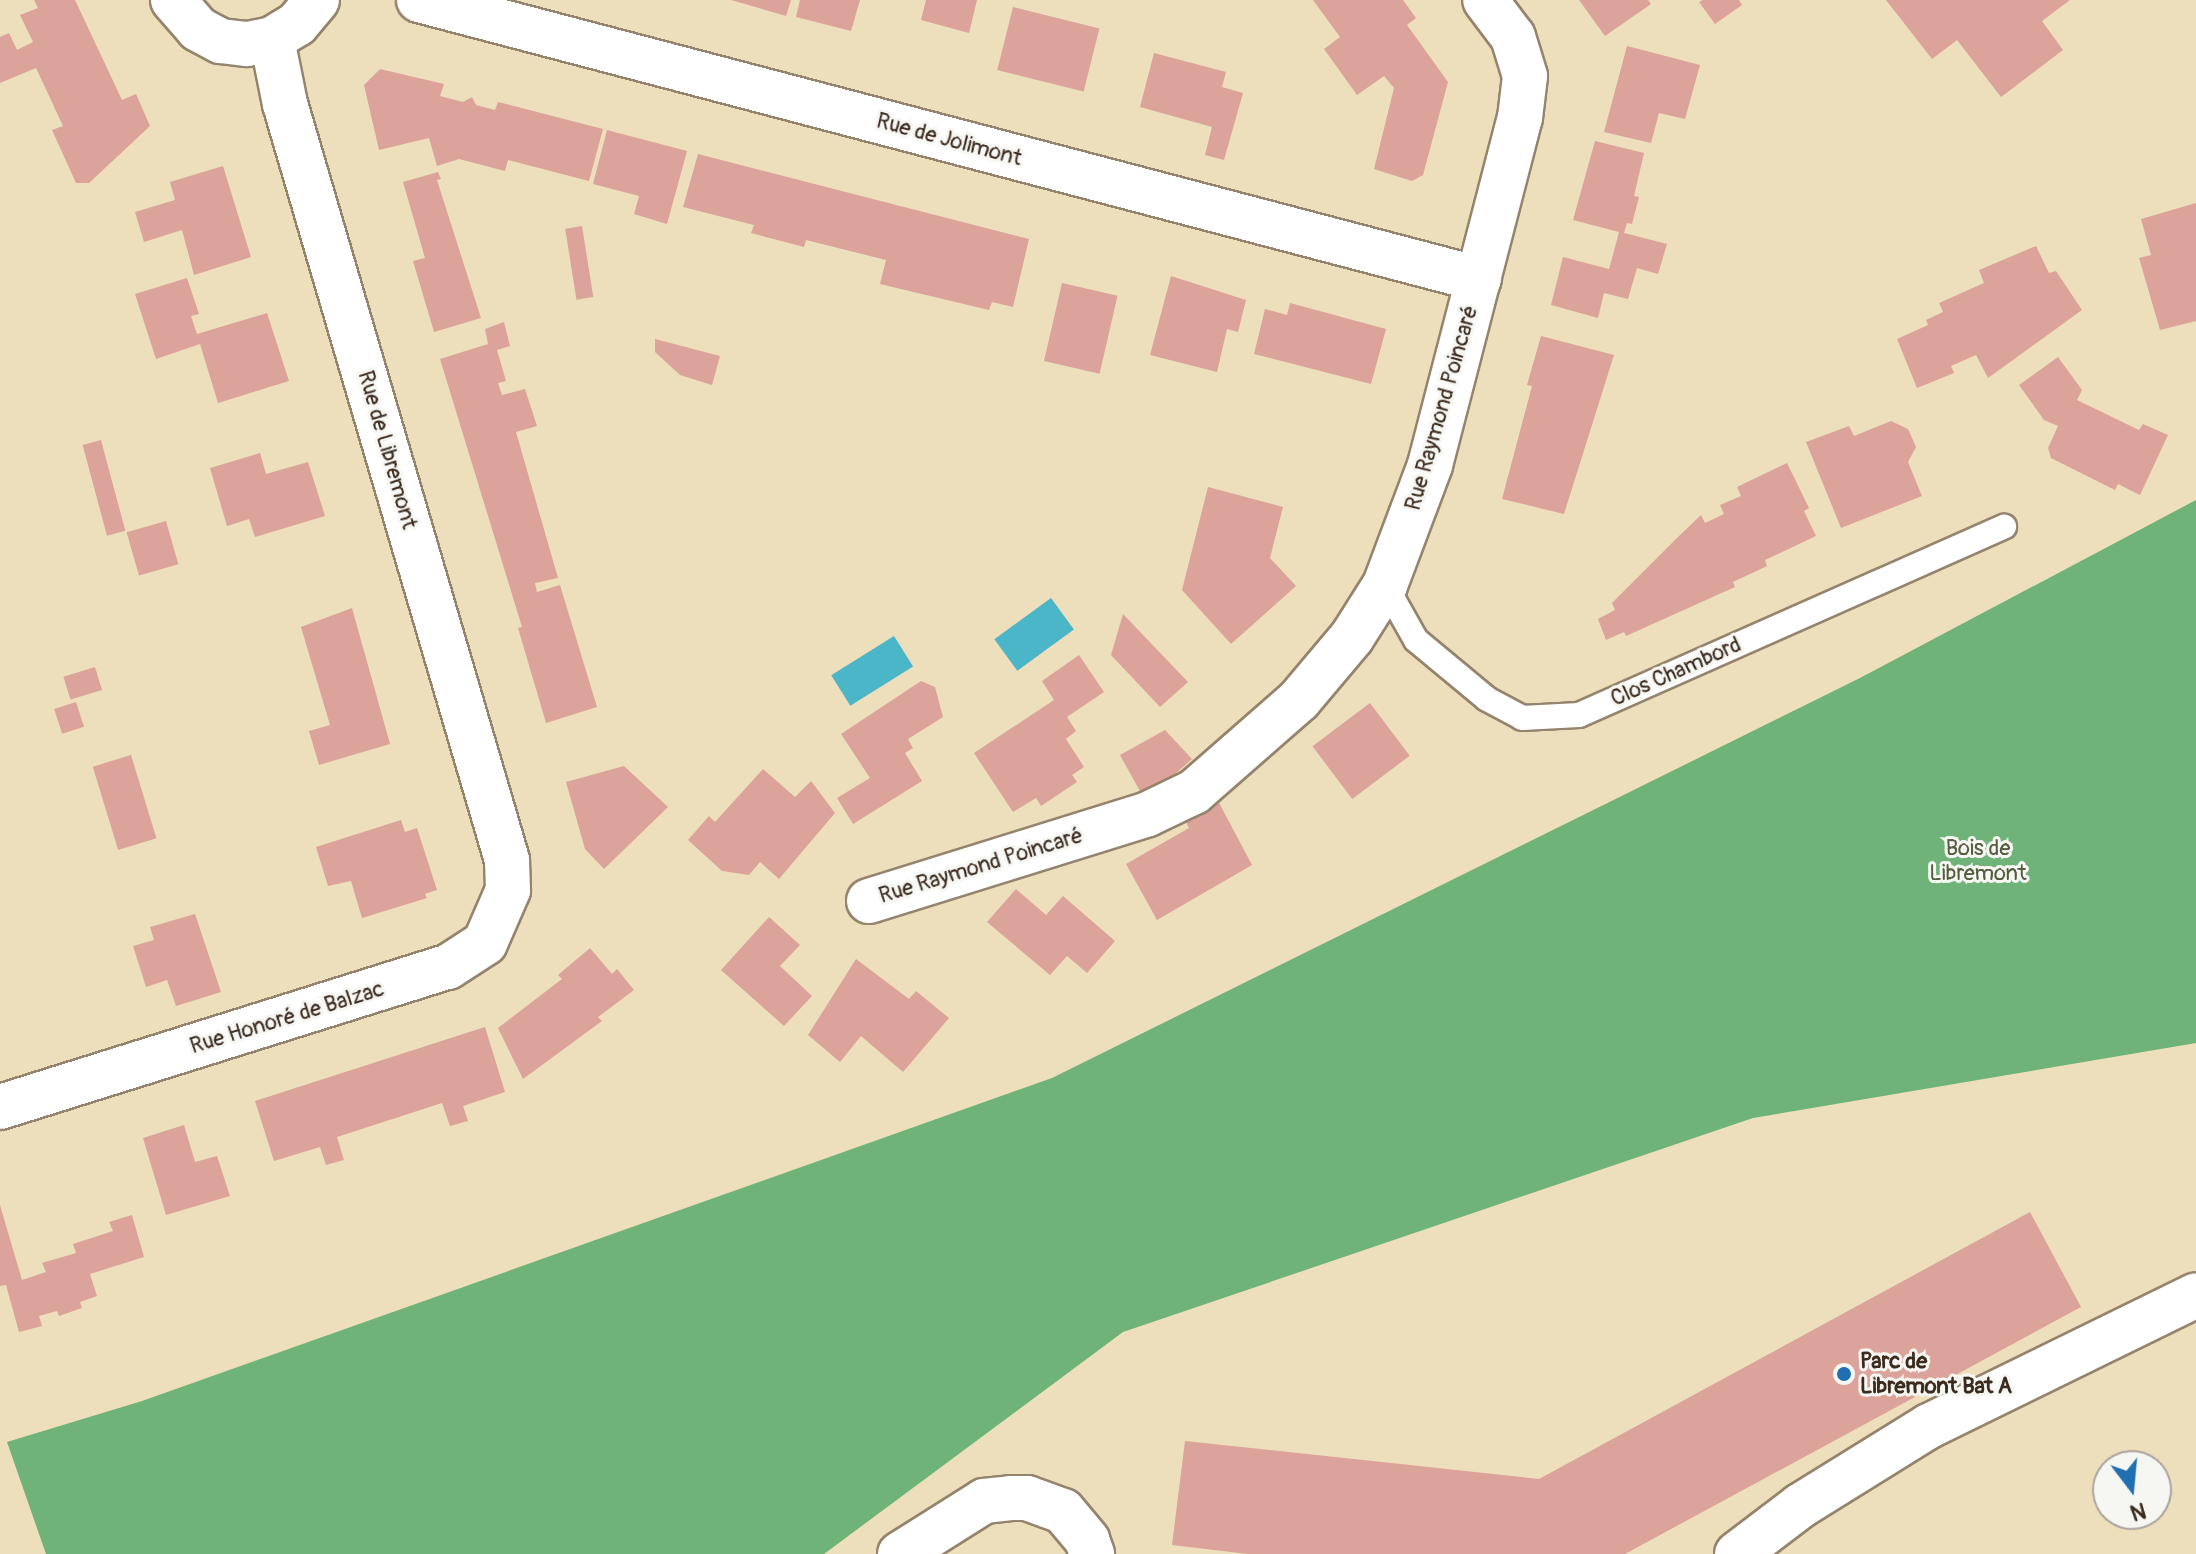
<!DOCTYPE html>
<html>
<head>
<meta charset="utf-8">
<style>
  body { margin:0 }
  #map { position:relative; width:2196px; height:1554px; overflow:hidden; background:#eddebc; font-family:Pangolin,sans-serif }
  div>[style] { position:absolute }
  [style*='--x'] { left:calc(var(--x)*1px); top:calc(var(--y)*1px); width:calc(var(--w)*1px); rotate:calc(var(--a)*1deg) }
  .forest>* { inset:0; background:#6fb378 }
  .water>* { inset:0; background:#4bb6c8; transform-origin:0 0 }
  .building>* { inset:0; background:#dca39a; transform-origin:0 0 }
  .roads { filter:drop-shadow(2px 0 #94846d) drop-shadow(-2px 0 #94846d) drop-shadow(0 2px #94846d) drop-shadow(0 -2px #94846d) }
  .lane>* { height:24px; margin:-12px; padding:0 12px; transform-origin:12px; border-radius:12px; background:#fff }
  .street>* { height:44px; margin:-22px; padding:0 22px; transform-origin:22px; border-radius:22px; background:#fff }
  .dots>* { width:22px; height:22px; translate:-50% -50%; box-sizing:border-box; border:4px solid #f6f6f2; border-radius:50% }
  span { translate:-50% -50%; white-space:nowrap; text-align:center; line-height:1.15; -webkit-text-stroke:6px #f6f6f2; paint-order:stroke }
  .street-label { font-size:22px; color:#3b2a1e }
  .park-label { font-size:22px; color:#535c3f }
  .poi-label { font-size:22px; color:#3b2a1e; font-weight:700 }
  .left { translate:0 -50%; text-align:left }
  .north { position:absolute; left:2092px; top:1450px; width:80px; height:80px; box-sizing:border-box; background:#f6f6f2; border:2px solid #aba49d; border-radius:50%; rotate:164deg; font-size:22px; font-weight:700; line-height:32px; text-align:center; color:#3b2a1e }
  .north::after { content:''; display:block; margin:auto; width:28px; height:36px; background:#1f6fb2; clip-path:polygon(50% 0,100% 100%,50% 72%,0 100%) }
</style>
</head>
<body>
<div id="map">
  <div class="forest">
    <i style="clip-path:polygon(2196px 500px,2196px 1043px,1753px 1118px,1123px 1332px,824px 1554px,46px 1554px,7px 1442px,142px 1401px,1052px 1078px,1860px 678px)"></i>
  </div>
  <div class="water">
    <i style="left:1051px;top:598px;width:39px;height:70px;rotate:54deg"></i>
    <i style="left:894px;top:636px;width:36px;height:74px;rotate:58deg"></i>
  </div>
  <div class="building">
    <i style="clip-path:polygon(34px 0,75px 0,122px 100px,136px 94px,150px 126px,89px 183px,76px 183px,52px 130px,63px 126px,36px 68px,0 83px,0 37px,9px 33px,17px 50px,33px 42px,20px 15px,38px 8px)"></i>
    <i style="clip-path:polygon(731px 0,791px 0,786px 16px)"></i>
    <i style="clip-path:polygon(800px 0,860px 0,851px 31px,796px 17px)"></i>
    <i style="clip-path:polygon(926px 0,977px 0,969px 33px,921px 20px)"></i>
    <i style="clip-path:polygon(1313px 0,1403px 0,1416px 18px,1407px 25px,1448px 82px,1423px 175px,1412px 181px,1374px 169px,1394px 88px,1384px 76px,1357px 95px,1324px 49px,1340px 37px)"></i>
    <i style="clip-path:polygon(1579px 0,1648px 0,1651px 4px,1605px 36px)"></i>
    <i style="clip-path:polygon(1703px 0,1739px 0,1742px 5px,1715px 24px,1699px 2px)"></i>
    <i style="clip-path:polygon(1886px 0,2070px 0,2042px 21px,2063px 50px,2001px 97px,1957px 40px,1932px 59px)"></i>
    <i style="left:1013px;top:7px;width:89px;height:65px;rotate:14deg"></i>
    <i style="clip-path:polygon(1627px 46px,1700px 65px,1685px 119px,1659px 113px,1651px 143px,1604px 132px)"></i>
    <i style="clip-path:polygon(1154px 53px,1226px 72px,1222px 87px,1243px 93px,1224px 160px,1205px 155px,1212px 127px,1140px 107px)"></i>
    <i style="clip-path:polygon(380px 69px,444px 84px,440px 96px,463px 102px,472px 97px,476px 105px,495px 110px,498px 102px,603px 129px,589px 181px,508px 160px,505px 171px,459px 159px,437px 166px,429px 138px,379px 150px,364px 85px)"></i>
    <i style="clip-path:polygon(607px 130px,687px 151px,667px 224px,634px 214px,639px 196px,593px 184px)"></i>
    <i style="clip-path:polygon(1595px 141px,1644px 153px,1634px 196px,1639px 197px,1632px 224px,1627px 223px,1624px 233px,1667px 244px,1658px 274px,1637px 268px,1628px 299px,1604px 293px,1598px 318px,1551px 305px,1563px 257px,1609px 269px,1611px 262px,1619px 232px,1573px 220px)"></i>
    <i style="clip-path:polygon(698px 154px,1029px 239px,1013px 307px,992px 302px,989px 310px,880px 284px,886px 260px,806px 240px,804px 247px,751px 233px,754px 225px,683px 207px)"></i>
    <i style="clip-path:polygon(223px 166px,251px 257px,194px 275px,182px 230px,144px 242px,135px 212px,175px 200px,170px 182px)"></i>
    <i style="clip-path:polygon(438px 172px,441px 179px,437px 180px,481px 318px,434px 332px,413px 261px,425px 258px,403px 182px)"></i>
    <i style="clip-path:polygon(2196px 203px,2196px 321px,2160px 330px,2139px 258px,2151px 255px,2141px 219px)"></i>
    <i style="left:582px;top:226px;width:72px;height:17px;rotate:81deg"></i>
    <i style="clip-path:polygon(2036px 246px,2049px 273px,2056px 271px,2082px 310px,1988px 378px,1976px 355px,1951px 366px,1954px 373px,1917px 388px,1897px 339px,1928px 325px,1926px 320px,1943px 312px,1939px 303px,1984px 283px,1979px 270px)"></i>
    <i style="clip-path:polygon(1171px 276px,1246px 300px,1238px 332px,1227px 329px,1217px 372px,1150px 355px)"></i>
    <i style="clip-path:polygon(187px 278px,199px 314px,191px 316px,197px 334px,267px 313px,289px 381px,218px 403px,200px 344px,156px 359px,135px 294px)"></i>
    <i style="left:1062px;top:283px;width:57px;height:80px;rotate:13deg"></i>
    <i style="clip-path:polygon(1290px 303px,1386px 329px,1371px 384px,1254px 354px,1265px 309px,1287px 315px)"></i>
    <i style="clip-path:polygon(504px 322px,510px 346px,497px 350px,506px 381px,498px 383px,502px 395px,525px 389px,537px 426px,516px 432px,558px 578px,535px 583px,537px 592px,560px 585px,597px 707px,546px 723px,518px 628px,522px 627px,440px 359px,488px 344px,485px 329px)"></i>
    <i style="clip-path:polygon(1541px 336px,1614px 355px,1564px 514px,1502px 499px,1532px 386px,1527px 385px)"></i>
    <i style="clip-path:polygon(655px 339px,720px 356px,712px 385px,680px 375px,655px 352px)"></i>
    <i style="clip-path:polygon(2058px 357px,2082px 390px,2077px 400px,2139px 430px,2143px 424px,2168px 435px,2140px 495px,2118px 484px,2115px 490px,2051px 458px,2048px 448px,2058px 426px,2044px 420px,2019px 385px)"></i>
    <i style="clip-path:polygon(1891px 421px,1908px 429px,1916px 447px,1908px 462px,1922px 496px,1841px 528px,1806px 442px,1849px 426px,1854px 436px)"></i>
    <i style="left:101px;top:440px;width:94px;height:19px;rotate:75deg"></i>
    <i style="clip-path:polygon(260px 453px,266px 474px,308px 462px,325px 516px,255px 537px,249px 519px,227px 526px,210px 468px)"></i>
    <i style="clip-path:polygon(1787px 463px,1809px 508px,1804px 511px,1816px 536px,1765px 560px,1767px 566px,1733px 582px,1735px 587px,1626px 636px,1624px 632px,1606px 640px,1598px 619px,1615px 610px,1612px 603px,1678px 537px,1701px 515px,1705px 523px,1724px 514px,1720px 505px,1741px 496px,1737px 487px)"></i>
    <i style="clip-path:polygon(1208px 487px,1283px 507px,1270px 558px,1296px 586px,1231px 644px,1182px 590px)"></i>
    <i style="left:166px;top:521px;width:45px;height:41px;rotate:74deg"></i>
    <i style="clip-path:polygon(352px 608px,390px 744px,319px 765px,309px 731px,330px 725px,301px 627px)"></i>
    <i style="clip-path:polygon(1123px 614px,1188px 682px,1160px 707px,1111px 655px)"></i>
    <i style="clip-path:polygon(1079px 655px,1104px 692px,1067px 717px,1076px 731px,1066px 739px,1084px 767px,1072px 775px,1077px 782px,1041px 806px,1036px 798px,1013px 812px,974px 753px,1054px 700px,1042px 681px)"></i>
    <i style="left:95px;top:667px;width:24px;height:33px;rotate:73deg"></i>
    <i style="clip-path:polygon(921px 681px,935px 687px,943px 717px,908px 739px,913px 748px,905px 753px,922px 781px,853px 824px,837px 798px,870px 778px,841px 734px)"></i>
    <i style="left:76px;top:702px;width:26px;height:23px;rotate:72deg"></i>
    <i style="left:1370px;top:703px;width:66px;height:72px;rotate:53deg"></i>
    <i style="clip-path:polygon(1165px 730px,1192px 759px,1174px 775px,1141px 793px,1120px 755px)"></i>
    <i style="left:131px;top:755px;width:87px;height:40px;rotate:73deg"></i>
    <i style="clip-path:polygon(624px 766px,668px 807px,604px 869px,585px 849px,566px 782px)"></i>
    <i style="clip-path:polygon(763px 769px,795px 797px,811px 781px,835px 813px,779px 879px,760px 862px,749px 875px,722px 871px,688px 840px,709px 816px,715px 822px)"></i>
    <i style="clip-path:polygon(1217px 799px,1252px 865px,1157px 920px,1126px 864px,1189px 828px,1184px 818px)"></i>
    <i style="clip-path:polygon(401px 820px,405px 832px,417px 828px,437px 890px,425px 894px,427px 898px,362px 918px,351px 881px,328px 886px,316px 847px)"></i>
    <i style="clip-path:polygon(1016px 889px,1046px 915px,1063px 896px,1115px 941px,1087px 973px,1067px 956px,1050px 975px,987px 922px)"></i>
    <i style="clip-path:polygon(195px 914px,221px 992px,176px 1006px,167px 980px,146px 987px,133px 946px,154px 940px,150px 927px)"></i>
    <i style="clip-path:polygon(769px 917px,800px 945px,780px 966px,812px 996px,784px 1026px,721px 970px)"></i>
    <i style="clip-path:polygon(590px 948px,612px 974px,617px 969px,634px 990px,598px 1017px,602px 1021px,523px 1079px,498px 1028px,562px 979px,558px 975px)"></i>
    <i style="clip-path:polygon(856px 959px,909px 999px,916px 991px,949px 1018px,903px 1072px,861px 1036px,840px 1062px,808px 1035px)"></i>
    <i style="clip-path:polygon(485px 1027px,505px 1092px,463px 1106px,468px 1121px,450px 1126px,442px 1103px,337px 1137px,344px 1160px,326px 1165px,320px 1147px,274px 1161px,255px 1101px)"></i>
    <i style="clip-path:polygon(184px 1125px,195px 1162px,217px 1156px,230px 1196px,166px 1215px,143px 1138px)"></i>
    <i style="clip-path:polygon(0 1205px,22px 1280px,46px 1272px,42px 1263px,76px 1253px,73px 1244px,113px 1231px,109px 1222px,132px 1215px,144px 1257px,90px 1274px,97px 1296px,80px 1302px,82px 1308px,59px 1316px,57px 1311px,39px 1316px,42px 1326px,19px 1332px,6px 1285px,0 1286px)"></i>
    <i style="clip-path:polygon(2030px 1212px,2081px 1307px,1625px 1554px,1248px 1554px,1172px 1545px,1185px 1441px,1539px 1479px)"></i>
  </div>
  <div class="roads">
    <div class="lane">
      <i style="--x:1385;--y:585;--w:63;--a:60.6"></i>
      <i style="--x:1416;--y:640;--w:92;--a:39.7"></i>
      <i style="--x:1487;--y:699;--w:40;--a:28"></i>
      <i style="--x:1522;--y:718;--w:57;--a:-3"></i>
      <i style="--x:1579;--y:715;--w:465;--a:-23.9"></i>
    </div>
    <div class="street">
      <i style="--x:173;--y:0;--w:38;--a:49"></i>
      <i style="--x:198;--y:29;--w:26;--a:28"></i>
      <i style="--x:221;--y:41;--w:26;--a:7"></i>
      <i style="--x:247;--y:44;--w:25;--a:-11"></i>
      <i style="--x:272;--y:39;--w:29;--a:-31"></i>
      <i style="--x:297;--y:24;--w:31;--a:-50"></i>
      <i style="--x:419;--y:0;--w:1096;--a:14.75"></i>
      <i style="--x:869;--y:901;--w:292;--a:-17.3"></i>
      <i style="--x:1148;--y:814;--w:51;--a:-25.6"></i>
      <i style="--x:1194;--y:792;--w:140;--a:-41.2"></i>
      <i style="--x:1299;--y:700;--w:82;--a:-49.9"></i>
      <i style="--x:1352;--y:637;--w:62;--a:-57.6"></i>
      <i style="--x:1385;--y:585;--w:128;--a:-69.4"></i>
      <i style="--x:1430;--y:465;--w:358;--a:-75.5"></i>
      <i style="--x:1520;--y:118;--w:42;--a:-83.2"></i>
      <i style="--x:1525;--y:76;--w:41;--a:-107.1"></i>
      <i style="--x:1513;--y:37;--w:46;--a:-127.1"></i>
      <i style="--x:0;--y:1107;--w:469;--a:-17.4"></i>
      <i style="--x:448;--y:967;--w:44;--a:-33"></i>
      <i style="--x:485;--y:943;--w:58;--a:-66.5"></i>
      <i style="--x:508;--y:890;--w:30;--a:-92"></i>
      <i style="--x:507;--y:860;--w:788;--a:-106.36"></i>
      <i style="--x:285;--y:104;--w:66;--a:-101.3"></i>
      <i style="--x:900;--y:1554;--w:99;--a:-32.2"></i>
      <i style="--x:984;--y:1501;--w:27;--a:-6"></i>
      <i style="--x:1011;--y:1498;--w:16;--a:0"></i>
      <i style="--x:1027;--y:1498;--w:38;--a:20"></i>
      <i style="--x:1063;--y:1511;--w:38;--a:50"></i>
      <i style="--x:1087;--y:1540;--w:15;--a:70"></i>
      <i style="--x:1737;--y:1554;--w:79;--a:-37.3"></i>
      <i style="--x:1800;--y:1506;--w:152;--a:-31.8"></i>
      <i style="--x:1929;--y:1426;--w:297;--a:-26.1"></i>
    </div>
  </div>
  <div class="dots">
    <i style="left:1844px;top:1374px;background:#1f6fb2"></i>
  </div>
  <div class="street-label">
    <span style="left:949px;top:140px;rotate:15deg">Rue de Jolimont</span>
    <span style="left:1442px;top:408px;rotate:-74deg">Rue Raymond Poincaré</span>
    <span style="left:387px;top:450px;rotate:74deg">Rue de Libremont</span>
    <span style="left:1676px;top:672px;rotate:-24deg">Clos Chambord</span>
    <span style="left:981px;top:866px;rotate:-17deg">Rue Raymond Poincaré</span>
    <span style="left:287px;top:1018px;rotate:-17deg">Rue Honoré de Balzac</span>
  </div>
  <div class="park-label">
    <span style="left:1978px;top:861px">Bois de<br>Libremont</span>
  </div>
  <div class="poi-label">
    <span class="left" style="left:1860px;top:1374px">Parc de<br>Libremont Bat A</span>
  </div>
  <div class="north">N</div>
</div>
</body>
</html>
